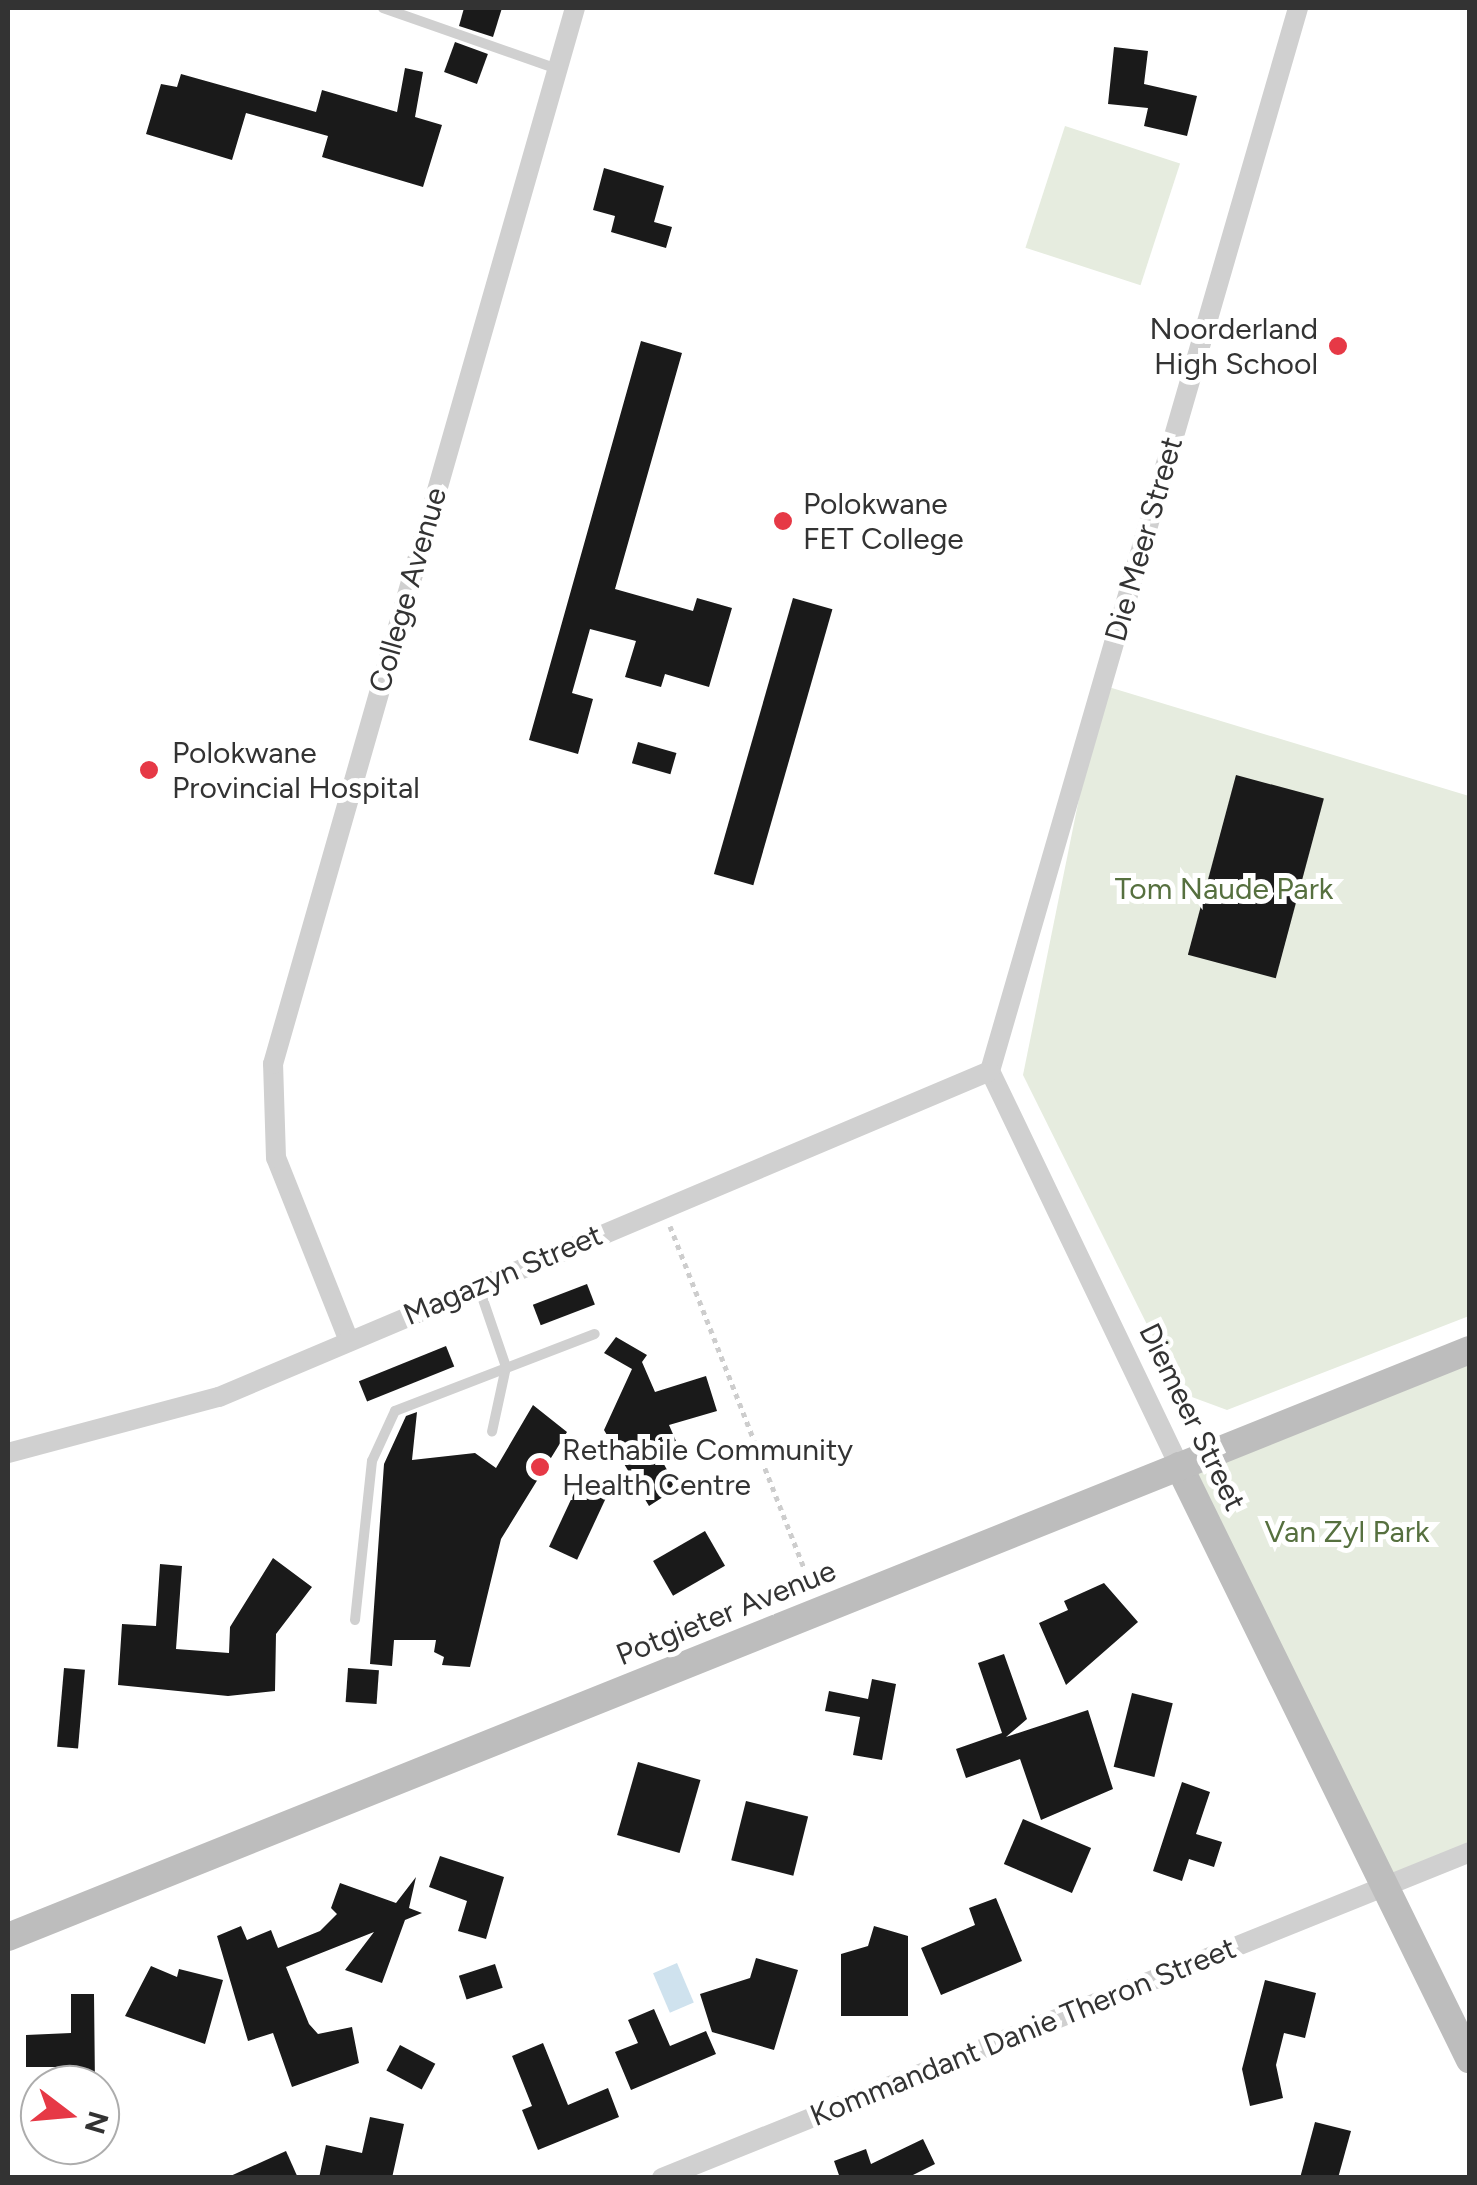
<!DOCTYPE html>
<html>
<head>
<meta charset="utf-8">
<style>
  body { margin:0 }
  #map { position:relative; width:1477px; height:2185px; overflow:hidden; background:#fff; font-family:Figtree,sans-serif }
  div>[style] { position:absolute }
  [style*='--x'] { left:calc(var(--x)*1px); top:calc(var(--y)*1px); width:calc(var(--w)*1px); rotate:calc(var(--a)*1deg) }
  .green>* { inset:0; background:#e6ecdf; transform-origin:0 0 }
  .water>* { inset:0; background:#cfe2ee; transform-origin:0 0 }
  .building>* { inset:0; background:#1a1a1a; transform-origin:0 0 }
  .path>* { height:5px; margin-top:-2.5px; transform-origin:0; background:repeating-linear-gradient(90deg,#cdcdcd 0 5px,transparent 0 10px) }
  .lane>* { height:10px; margin:-5px; padding:0 5px; transform-origin:5px; border-radius:5px; background:#d0d0d0 }
  .street>* { height:20px; margin:-10px; padding:0 10px; transform-origin:10px; border-radius:10px; background:#d0d0d0 }
  .secondary>* { height:28px; margin:-14px; padding:0 14px; transform-origin:14px; border-radius:14px; background:#bdbdbd }
  .dots>* { width:28px; height:28px; translate:-50% -50%; box-sizing:border-box; border:5px solid #fff; border-radius:50% }
  span { translate:-50% -50%; white-space:nowrap; text-align:center; line-height:1.15; -webkit-text-stroke:10px #fff; paint-order:stroke }
  .poi-label { font-size:30px; color:#333 }
  .right { translate:-100% -50%; text-align:right }
  .left { translate:0 -50%; text-align:left }
  .street-label { font-size:30px; color:#333 }
  .park-label { font-size:30px; color:#56703f }
  .frame { position:absolute; inset:0; border:10px solid #333; pointer-events:none }
  .north { position:absolute; left:20px; top:2065px; width:100px; height:100px; box-sizing:border-box; background:#fff; border:2px solid #adadad; border-radius:50%; rotate:106deg; font-size:28px; font-weight:700; line-height:40px; text-align:center; color:#333 }
  .north::after { content:''; display:block; margin:auto; width:35px; height:45px; background:#e63946; clip-path:polygon(50% 0,100% 100%,50% 72%,0 100%) }
</style>
</head>
<body>
<div id="map">
  <div class="green">
    <i style="left:1065px;top:126px;width:121px;height:128px;rotate:18deg"></i>
    <i style="clip-path:polygon(1102px 685px,1469px 796px,1469px 1316px,1227px 1410px,1181px 1393px,1023px 1075px)"></i>
    <i style="clip-path:polygon(1469px 1350px,1469px 1851px,1384px 1885px,1179px 1466px)"></i>
  </div>
  <div class="water">
    <i style="left:677px;top:1963px;width:43px;height:26px;rotate:67deg"></i>
  </div>
  <div class="building">
    <i style="clip-path:polygon(464px 8px,502px 8px,493px 37px,459px 26px)"></i>
    <i style="left:455px;top:42px;width:35px;height:32px;rotate:20deg"></i>
    <i style="clip-path:polygon(1114px 47px,1148px 51px,1144px 84px,1197px 96px,1187px 136px,1144px 126px,1148px 108px,1108px 104px)"></i>
    <i style="clip-path:polygon(405px 68px,423px 72px,415px 117px,442px 125px,423px 187px,322px 157px,328px 136px,246px 113px,232px 160px,146px 134px,161px 84px,177px 87px,181px 74px,316px 112px,322px 90px,397px 112px)"></i>
    <i style="clip-path:polygon(604px 168px,664px 186px,654px 222px,672px 227px,666px 248px,611px 232px,615px 216px,593px 210px)"></i>
    <i style="clip-path:polygon(641px 341px,682px 353px,615px 589px,693px 611px,697px 598px,732px 608px,709px 687px,665px 674px,661px 687px,625px 677px,636px 641px,590px 629px,572px 693px,593px 699px,578px 754px,529px 740px)"></i>
    <i style="left:793px;top:598px;width:41px;height:287px;rotate:16deg"></i>
    <i style="left:638px;top:742px;width:40px;height:22px;rotate:16deg"></i>
    <i style="left:1236px;top:775px;width:91px;height:186px;rotate:15deg"></i>
    <i style="left:587px;top:1284px;width:22px;height:58px;rotate:69deg"></i>
    <i style="clip-path:polygon(616px 1337px,647px 1355px,642px 1362px,655px 1392px,706px 1376px,717px 1411px,669px 1425px,676px 1441px,655px 1448px,677px 1488px,649px 1506px,604px 1430px,632px 1369px,604px 1353px)"></i>
    <i style="left:446px;top:1346px;width:22px;height:94px;rotate:68deg"></i>
    <i style="clip-path:polygon(533px 1405px,567px 1432px,501px 1539px,470px 1667px,442px 1665px,444px 1657px,434px 1652px,436px 1640px,394px 1640px,392px 1666px,370px 1664px,384px 1464px,406px 1416px,417px 1412px,412px 1460px,475px 1453px,496px 1468px)"></i>
    <i style="left:582px;top:1476px;width:31px;height:78px;rotate:25deg"></i>
    <i style="left:705px;top:1531px;width:40px;height:60px;rotate:60deg"></i>
    <i style="clip-path:polygon(273px 1558px,312px 1587px,276px 1634px,275px 1691px,228px 1696px,118px 1685px,122px 1624px,156px 1626px,160px 1564px,182px 1566px,176px 1649px,229px 1653px,230px 1627px)"></i>
    <i style="clip-path:polygon(1104px 1583px,1138px 1622px,1066px 1685px,1039px 1623px,1068px 1610px,1064px 1601px)"></i>
    <i style="clip-path:polygon(1004px 1654px,1027px 1719px,1006px 1737px,1088px 1710px,1113px 1789px,1041px 1820px,1020px 1759px,966px 1778px,956px 1749px,1002px 1733px,978px 1663px)"></i>
    <i style="left:64px;top:1668px;width:21px;height:79px;rotate:5deg"></i>
    <i style="left:348px;top:1668px;width:31px;height:34px;rotate:4deg"></i>
    <i style="clip-path:polygon(872px 1679px,896px 1684px,882px 1760px,853px 1755px,860px 1717px,825px 1711px,829px 1691px,868px 1699px)"></i>
    <i style="left:1132px;top:1693px;width:42px;height:76px;rotate:14deg"></i>
    <i style="left:638px;top:1762px;width:65px;height:76px;rotate:16deg"></i>
    <i style="clip-path:polygon(1182px 1782px,1210px 1792px,1196px 1834px,1222px 1842px,1214px 1867px,1189px 1859px,1182px 1881px,1153px 1871px)"></i>
    <i style="left:746px;top:1801px;width:64px;height:61px;rotate:14deg"></i>
    <i style="left:1023px;top:1819px;width:74px;height:49px;rotate:23deg"></i>
    <i style="clip-path:polygon(440px 1856px,504px 1877px,486px 1939px,458px 1931px,467px 1901px,429px 1887px)"></i>
    <i style="clip-path:polygon(416px 1877px,409px 1908px,422px 1913px,405px 1920px,382px 1983px,345px 1970px,374px 1932px,286px 1967px,309px 2024px,318px 2034px,352px 2027px,359px 2063px,292px 2087px,273px 2033px,248px 2041px,217px 1936px,241px 1926px,247px 1940px,271px 1930px,278px 1948px,320px 1931px,337px 1914px,331px 1908px,340px 1883px,396px 1903px)"></i>
    <i style="clip-path:polygon(996px 1898px,1022px 1961px,941px 1995px,921px 1948px,975px 1925px,969px 1908px)"></i>
    <i style="clip-path:polygon(874px 1926px,908px 1936px,908px 2016px,841px 2016px,841px 1954px,868px 1946px)"></i>
    <i style="clip-path:polygon(756px 1958px,798px 1970px,774px 2050px,712px 2032px,700px 1994px,750px 1978px)"></i>
    <i style="left:495px;top:1964px;width:25px;height:38px;rotate:72deg"></i>
    <i style="clip-path:polygon(151px 1966px,177px 1977px,179px 1969px,223px 1980px,205px 2044px,125px 2016px)"></i>
    <i style="clip-path:polygon(1265px 1980px,1316px 1993px,1305px 2038px,1284px 2033px,1276px 2065px,1283px 2098px,1250px 2106px,1242px 2069px)"></i>
    <i style="clip-path:polygon(71px 1994px,94px 1994px,95px 2085px,63px 2085px,63px 2067px,26px 2067px,26px 2035px,71px 2033px)"></i>
    <i style="clip-path:polygon(654px 2009px,670px 2046px,706px 2031px,716px 2054px,631px 2090px,615px 2052px,638px 2043px,628px 2020px)"></i>
    <i style="clip-path:polygon(543px 2043px,568px 2105px,608px 2088px,619px 2117px,538px 2150px,522px 2110px,532px 2106px,512px 2056px)"></i>
    <i style="left:400px;top:2045px;width:40px;height:29px;rotate:28deg"></i>
    <i style="clip-path:polygon(370px 2117px,404px 2124px,392px 2178px,319px 2178px,326px 2145px,362px 2153px)"></i>
    <i style="clip-path:polygon(1315px 2122px,1351px 2131px,1338px 2178px,1300px 2178px)"></i>
    <i style="clip-path:polygon(923px 2139px,935px 2164px,907px 2178px,840px 2178px,834px 2161px,866px 2149px,871px 2164px)"></i>
    <i style="clip-path:polygon(286px 2151px,298px 2178px,226px 2178px)"></i>
  </div>
  <div class="path">
    <i style="--x:670;--y:1226;--w:390;--a:68.6"></i>
  </div>
  <div class="lane">
    <i style="--x:383;--y:8;--w:184;--a:19.3"></i>
    <i style="--x:478;--y:1285;--w:87;--a:71.1"></i>
    <i style="--x:506;--y:1367;--w:66;--a:102.2"></i>
    <i style="--x:355;--y:1620;--w:160;--a:-83.9"></i>
    <i style="--x:372;--y:1461;--w:55;--a:-65.3"></i>
    <i style="--x:395;--y:1411;--w:214;--a:-21.1"></i>
  </div>
  <div class="street">
    <i style="--x:990;--y:1071;--w:1107;--a:-73.84"></i>
    <i style="--x:990;--y:1071;--w:438;--a:64.4"></i>
    <i style="--x:349;--y:1341;--w:197;--a:-111.7"></i>
    <i style="--x:276;--y:1158;--w:94;--a:-91.8"></i>
    <i style="--x:273;--y:1064;--w:1098;--a:-74.04"></i>
    <i style="--x:8;--y:1453;--w:218;--a:-14.9"></i>
    <i style="--x:219;--y:1397;--w:837;--a:-22.92"></i>
    <i style="--x:662;--y:2178;--w:871;--a:-21.97"></i>
  </div>
  <div class="secondary">
    <i style="--x:1179;--y:1466;--w:661;--a:63.9"></i>
    <i style="--x:8;--y:1937;--w:1575;--a:-21.88"></i>
  </div>
  <div class="dots">
    <i style="left:1338px;top:346px;background:#e63946"></i>
    <i style="left:783px;top:521px;background:#e63946"></i>
    <i style="left:149px;top:770px;background:#e63946"></i>
    <i style="left:540px;top:1467px;background:#e63946"></i>
  </div>
  <div class="poi-label">
    <span class="right" style="left:1318px;top:346px">Noorderland<br>High School</span>
    <span class="left" style="left:803px;top:521px">Polokwane<br>FET College</span>
    <span class="left" style="left:172px;top:770px">Polokwane<br>Provincial Hospital</span>
    <span class="left" style="left:562px;top:1467px">Rethabile Community<br>Health Centre</span>
  </div>
  <div class="street-label">
    <span style="left:1144px;top:539px;rotate:-74deg">Die Meer Street</span>
    <span style="left:408px;top:590px;rotate:-74deg">College Avenue</span>
    <span style="left:503px;top:1275px;rotate:-23deg">Magazyn Street</span>
    <span style="left:1192px;top:1417px;rotate:64deg">Diemeer Street</span>
    <span style="left:726px;top:1613px;rotate:-22deg">Potgieter Avenue</span>
    <span style="left:1023px;top:2032px;rotate:-22deg">Kommandant Danie Theron Street</span>
  </div>
  <div class="park-label">
    <span style="left:1224px;top:889px">Tom Naude Park</span>
    <span style="left:1347px;top:1532px">Van Zyl Park</span>
  </div>
  <div class="frame"></div>
  <div class="north">N</div>
</div>
</body>
</html>
